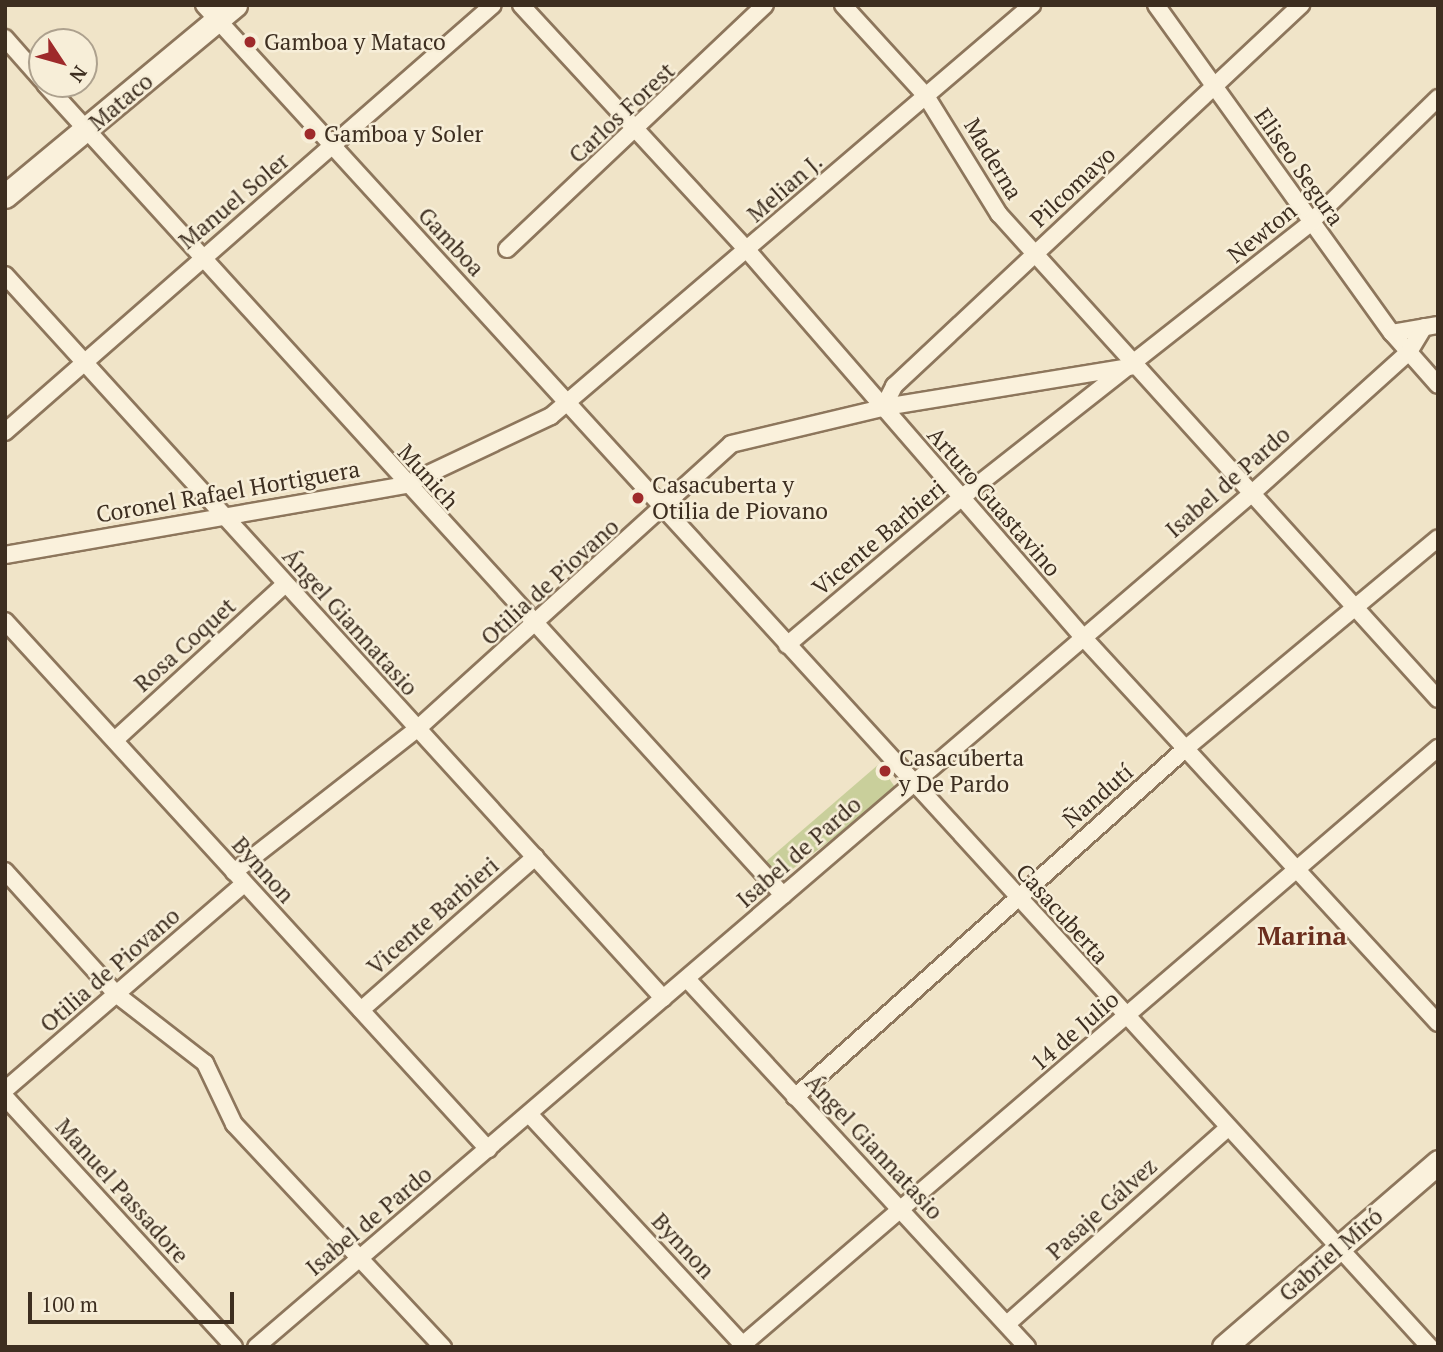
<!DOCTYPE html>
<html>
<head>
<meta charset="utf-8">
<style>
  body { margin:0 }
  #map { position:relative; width:1443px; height:1352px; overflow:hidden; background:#f0e4c8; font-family:"PT Serif",serif }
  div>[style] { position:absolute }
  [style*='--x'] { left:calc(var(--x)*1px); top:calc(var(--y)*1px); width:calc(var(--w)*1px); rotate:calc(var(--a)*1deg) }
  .green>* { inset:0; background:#c9cf9b }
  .roads { filter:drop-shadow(2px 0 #8d765c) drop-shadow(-2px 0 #8d765c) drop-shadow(0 2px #8d765c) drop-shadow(0 -2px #8d765c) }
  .street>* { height:16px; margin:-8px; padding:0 8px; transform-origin:8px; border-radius:8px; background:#faf1dc }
  .secondary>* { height:23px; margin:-11.5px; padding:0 11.5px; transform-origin:11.5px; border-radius:11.5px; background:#faf1dc }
  .dots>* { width:19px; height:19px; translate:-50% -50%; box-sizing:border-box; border:4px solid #f7eed8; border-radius:50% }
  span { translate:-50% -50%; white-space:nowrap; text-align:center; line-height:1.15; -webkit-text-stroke:5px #f7eed8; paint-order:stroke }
  .poi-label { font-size:23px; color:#3d2e20 }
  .left { translate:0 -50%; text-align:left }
  .street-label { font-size:23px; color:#3d2e20 }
  .quarter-label { font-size:26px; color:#6b2e1e; font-weight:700 }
  .frame { position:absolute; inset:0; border:7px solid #3d2e20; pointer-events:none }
  .north { position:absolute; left:28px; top:28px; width:70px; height:70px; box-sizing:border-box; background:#f7eed8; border:2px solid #ada18e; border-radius:50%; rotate:126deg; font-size:19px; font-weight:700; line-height:28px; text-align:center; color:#3d2e20 }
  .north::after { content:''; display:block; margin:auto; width:24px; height:32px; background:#9e2a2b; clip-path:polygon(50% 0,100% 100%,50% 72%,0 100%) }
  .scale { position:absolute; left:28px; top:1292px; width:206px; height:32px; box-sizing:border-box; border:4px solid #3d2e20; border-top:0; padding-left:9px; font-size:21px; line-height:24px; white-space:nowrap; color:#3d2e20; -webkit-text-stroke:5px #f7eed8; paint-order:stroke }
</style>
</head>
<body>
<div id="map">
  <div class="green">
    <i style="clip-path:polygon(879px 764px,897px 790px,778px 880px,763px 864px)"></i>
  </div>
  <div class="roads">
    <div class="street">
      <i style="--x:204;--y:5;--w:1818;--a:47.59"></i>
      <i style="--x:521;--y:5;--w:335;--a:47.3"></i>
      <i style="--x:748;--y:251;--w:510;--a:49.06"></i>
      <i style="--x:1082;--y:636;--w:526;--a:47.39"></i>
      <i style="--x:843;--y:5;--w:123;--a:47.6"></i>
      <i style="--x:926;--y:96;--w:139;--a:58.3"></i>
      <i style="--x:999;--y:214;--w:654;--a:47.85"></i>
      <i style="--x:1156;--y:5;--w:404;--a:54.3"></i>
      <i style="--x:1392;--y:333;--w:69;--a:48.5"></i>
      <i style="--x:5;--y:38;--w:56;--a:48.6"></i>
      <i style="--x:45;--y:84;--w:1097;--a:47.7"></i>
      <i style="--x:507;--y:249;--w:355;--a:-43.4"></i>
      <i style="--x:5;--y:275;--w:978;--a:47.69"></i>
      <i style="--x:1392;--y:333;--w:47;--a:-9.9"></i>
      <i style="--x:883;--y:408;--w:25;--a:-63"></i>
      <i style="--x:894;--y:386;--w:558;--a:-43.11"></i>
      <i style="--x:5;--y:432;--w:648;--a:-41.19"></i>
      <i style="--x:5;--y:555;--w:406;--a:-9.9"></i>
      <i style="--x:405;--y:485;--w:161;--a:-25.3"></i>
      <i style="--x:551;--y:416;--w:633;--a:-40.51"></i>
      <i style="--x:5;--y:621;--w:716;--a:47.55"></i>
      <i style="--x:787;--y:645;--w:228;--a:-40.2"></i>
      <i style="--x:961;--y:498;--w:444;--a:-38.2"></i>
      <i style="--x:1310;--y:223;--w:179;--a:-44.3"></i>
      <i style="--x:116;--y:739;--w:229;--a:-42.5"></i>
      <i style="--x:5;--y:871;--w:166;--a:47.9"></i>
      <i style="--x:116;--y:994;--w:113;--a:37.8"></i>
      <i style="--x:205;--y:1063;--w:68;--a:64.6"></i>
      <i style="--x:234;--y:1124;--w:306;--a:46.9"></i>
      <i style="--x:234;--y:872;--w:231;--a:-38"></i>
      <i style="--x:416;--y:730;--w:425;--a:-42.2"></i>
      <i style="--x:731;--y:444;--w:164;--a:-13.4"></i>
      <i style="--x:891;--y:406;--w:248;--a:-9.3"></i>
      <i style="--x:687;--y:979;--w:501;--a:47.26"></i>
      <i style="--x:361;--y:1010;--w:232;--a:-41.3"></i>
      <i style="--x:5;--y:1090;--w:316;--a:-40.8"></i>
      <i style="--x:5;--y:1097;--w:339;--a:47.5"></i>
      <i style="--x:795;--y:1097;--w:523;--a:-41.74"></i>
      <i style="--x:1185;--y:749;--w:329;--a:-39.8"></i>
      <i style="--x:530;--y:1115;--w:316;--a:47.2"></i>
      <i style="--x:1007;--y:1324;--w:295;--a:-41.6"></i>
      <i style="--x:256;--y:1347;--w:1309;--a:-40.6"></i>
      <i style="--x:1250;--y:495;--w:214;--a:-42"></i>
      <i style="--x:1409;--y:352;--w:29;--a:-59"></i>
      <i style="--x:740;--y:1347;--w:920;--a:-40.64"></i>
    </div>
    <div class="secondary">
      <i style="--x:5;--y:196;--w:299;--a:-39.7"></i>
      <i style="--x:1224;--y:1347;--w:283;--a:-40.8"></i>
    </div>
  </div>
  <div class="dots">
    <i style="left:250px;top:42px;background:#9e2a2b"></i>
    <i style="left:310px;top:134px;background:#9e2a2b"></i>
    <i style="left:638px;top:498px;background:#9e2a2b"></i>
    <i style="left:885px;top:771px;background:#9e2a2b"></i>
  </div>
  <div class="poi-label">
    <span class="left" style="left:264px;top:42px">Gamboa y Mataco</span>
    <span class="left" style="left:324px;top:134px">Gamboa y Soler</span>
    <span class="left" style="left:652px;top:498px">Casacuberta y<br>Otilia de Piovano</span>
    <span class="left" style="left:899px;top:771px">Casacuberta<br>y De Pardo</span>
  </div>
  <div class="street-label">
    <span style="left:121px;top:102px;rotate:-40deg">Mataco</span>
    <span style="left:622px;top:113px;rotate:-43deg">Carlos Forest</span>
    <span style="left:993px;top:159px;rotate:59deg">Maderna</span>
    <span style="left:1299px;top:167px;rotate:55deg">Eliseo Segura</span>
    <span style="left:1073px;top:187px;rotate:-43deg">Pilcomayo</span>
    <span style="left:785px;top:188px;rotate:-41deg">Melian J.</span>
    <span style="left:234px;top:201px;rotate:-40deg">Manuel Soler</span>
    <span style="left:1262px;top:233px;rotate:-39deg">Newton</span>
    <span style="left:451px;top:242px;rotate:47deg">Gamboa</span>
    <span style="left:428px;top:477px;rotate:48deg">Munich</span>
    <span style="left:1228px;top:482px;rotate:-41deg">Isabel de Pardo</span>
    <span style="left:228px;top:492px;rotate:-10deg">Coronel Rafael Hortiguera</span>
    <span style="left:994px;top:502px;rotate:49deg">Arturo Guastavino</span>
    <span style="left:879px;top:538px;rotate:-40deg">Vicente Barbieri</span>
    <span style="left:550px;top:582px;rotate:-42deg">Otilia de Piovano</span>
    <span style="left:350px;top:622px;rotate:48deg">Ángel Giannatasio</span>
    <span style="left:185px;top:645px;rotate:-42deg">Rosa Coquet</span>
    <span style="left:1098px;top:796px;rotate:-41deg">Ñandutí</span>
    <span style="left:799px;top:852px;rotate:-41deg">Isabel de Pardo</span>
    <span style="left:263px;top:870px;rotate:48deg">Bynnon</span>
    <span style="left:1062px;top:914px;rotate:48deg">Casacuberta</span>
    <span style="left:433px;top:916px;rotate:-41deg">Vicente Barbieri</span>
    <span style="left:110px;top:970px;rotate:-41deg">Otilia de Piovano</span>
    <span style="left:1075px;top:1031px;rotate:-41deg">14 de Julio</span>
    <span style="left:874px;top:1147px;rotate:47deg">Ángel Giannatasio</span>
    <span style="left:122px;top:1191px;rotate:48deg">Manuel Passadore</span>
    <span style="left:1102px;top:1209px;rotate:-42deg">Pasaje Gálvez</span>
    <span style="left:369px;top:1221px;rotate:-40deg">Isabel de Pardo</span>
    <span style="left:683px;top:1246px;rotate:47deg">Bynnon</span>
    <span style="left:1331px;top:1255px;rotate:-41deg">Gabriel Miró</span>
  </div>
  <div class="quarter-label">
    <span style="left:1302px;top:936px">Marina</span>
  </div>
  <div class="frame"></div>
  <div class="north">N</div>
  <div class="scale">100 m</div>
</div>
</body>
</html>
